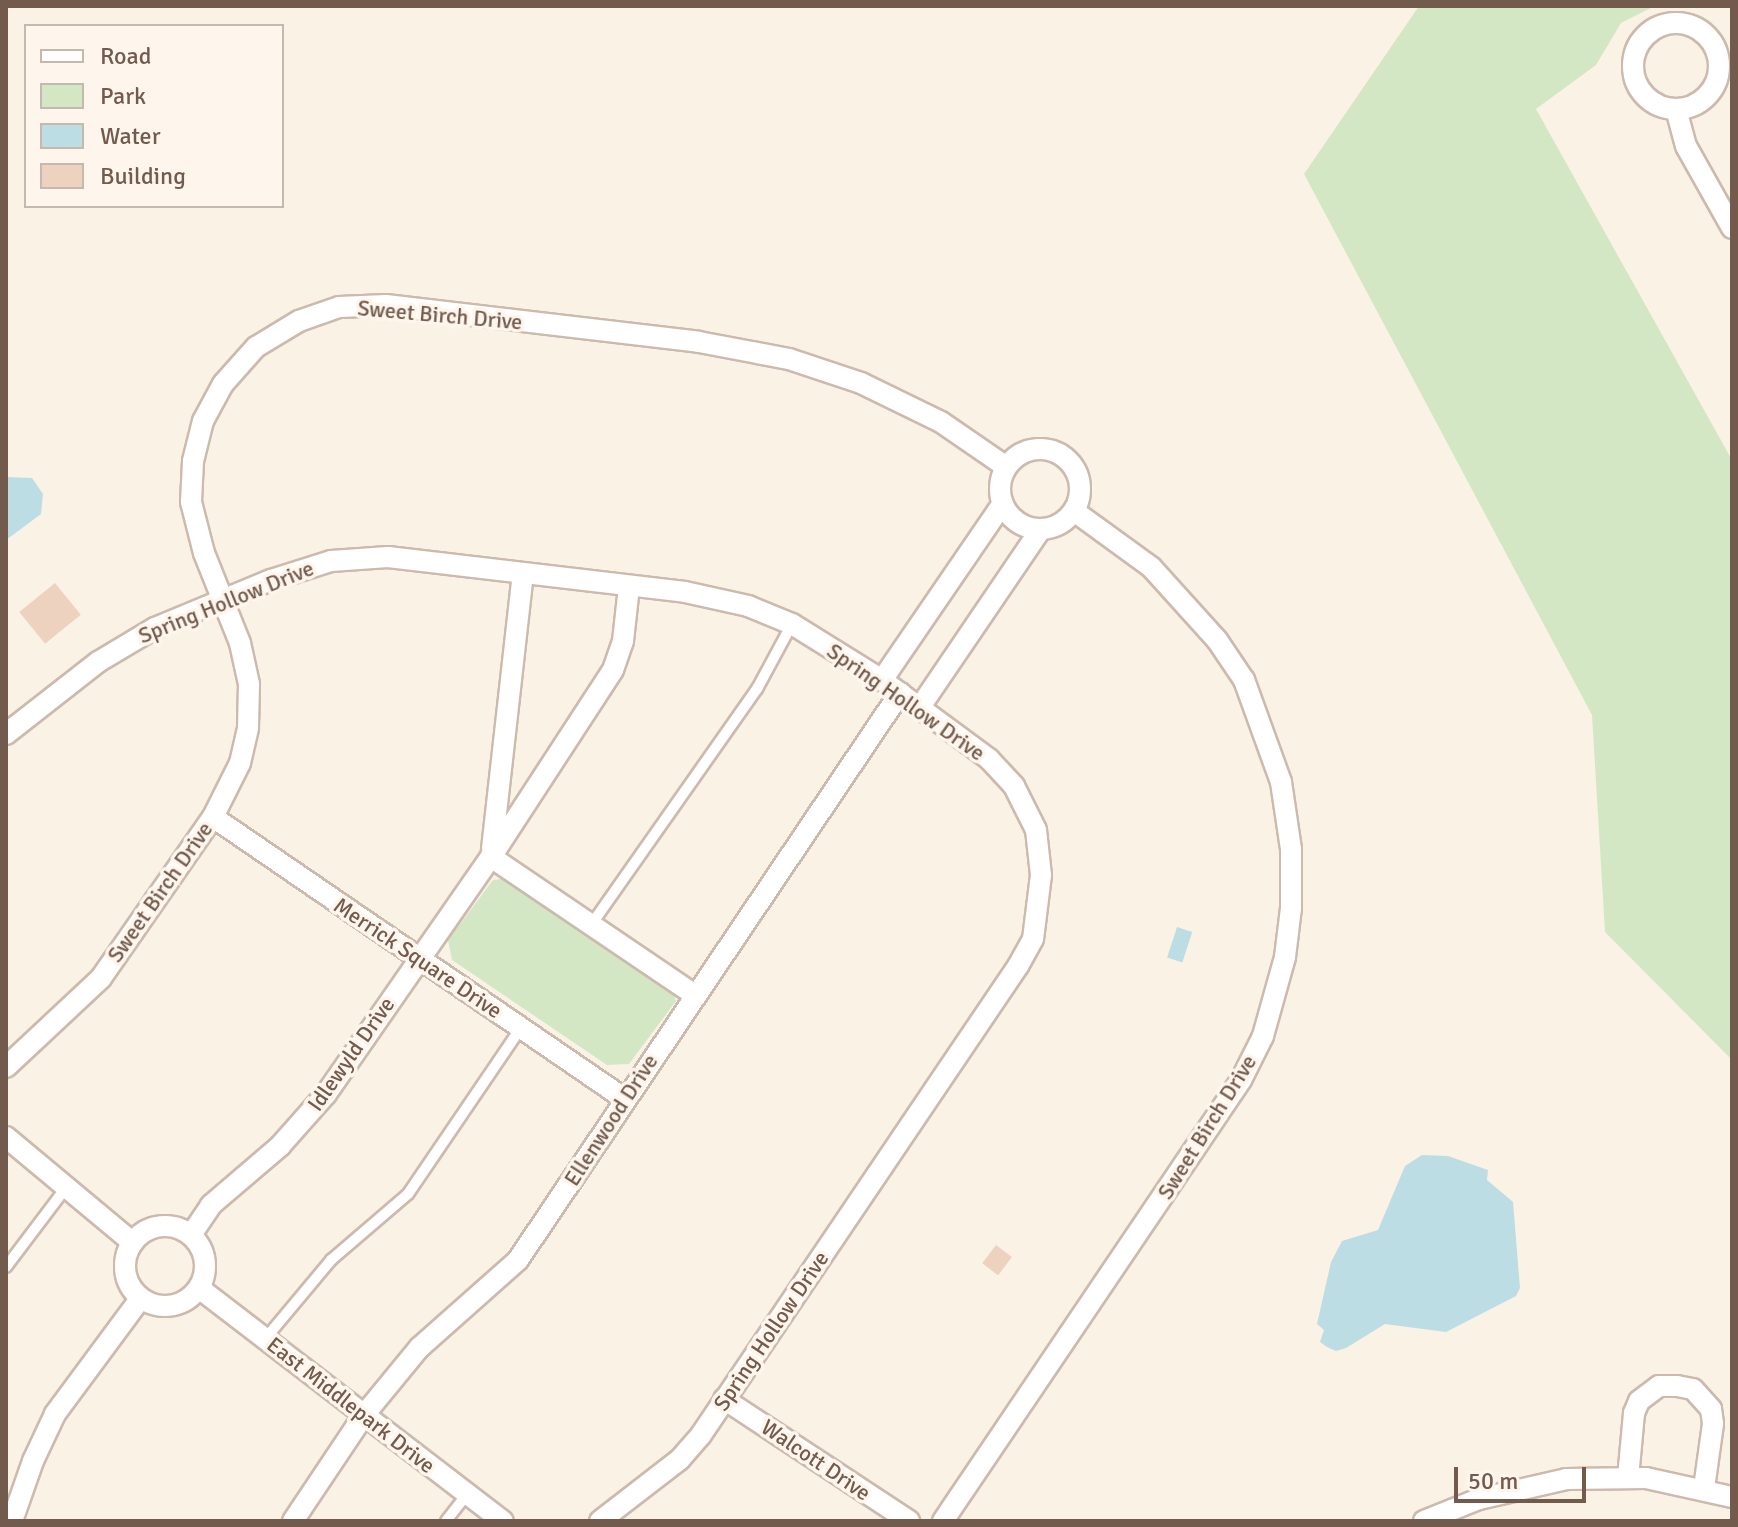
<!DOCTYPE html>
<html>
<head>
<meta charset="utf-8">
<style>
  body { margin:0 }
  #map { position:relative; width:1738px; height:1527px; overflow:hidden; background:#fbf2e6; font-family:Signika,sans-serif }
  div>[style] { position:absolute }
  [style*='--x'] { left:calc(var(--x)*1px); top:calc(var(--y)*1px); width:calc(var(--w)*1px); rotate:calc(var(--a)*1deg) }
  .green>* { inset:0; background:#d3e7c5 }
  .water>* { inset:0; background:#bcdde3; transform-origin:0 0 }
  .building>* { inset:0; background:#eed2c0; transform-origin:0 0 }
  .roads { filter:drop-shadow(2px 0 #ccbaad) drop-shadow(-2px 0 #ccbaad) drop-shadow(0 2px #ccbaad) drop-shadow(0 -2px #ccbaad) }
  .lane>* { height:10px; margin:-5px; padding:0 5px; transform-origin:5px; border-radius:5px; background:#fff }
  .street>* { height:20px; margin:-10px; padding:0 10px; transform-origin:10px; border-radius:10px; background:#fff }
  .street>.ring { margin:-10px; padding:0; box-sizing:content-box; background:none; border:20px solid #fff; border-radius:50% }
  span { translate:-50% -50%; white-space:nowrap; text-align:center; line-height:1.15; -webkit-text-stroke:7px #fef6ec; paint-order:stroke }
  .street-label { font-size:22px; color:#725a4d }
  .frame { position:absolute; inset:0; border:8px solid #725a4d; pointer-events:none }
  .legend { position:absolute; left:24px; top:24px; width:260px; height:184px; box-sizing:border-box; background:#fef6ec; border:2px solid #c6b8ac; margin:0; padding:10px 14px; list-style:none; font-size:24px; color:#725a4d }
  .legend li { display:flex; align-items:center; gap:16px; height:40px }
  .legend b { width:40px; border:2px solid #c6b8ac }
  .scale { position:absolute; left:1454px; top:1467px; width:132px; height:36px; box-sizing:border-box; border:4px solid #725a4d; border-top:0; padding-left:10px; font-size:24px; line-height:28px; white-space:nowrap; color:#725a4d; -webkit-text-stroke:6px #fef6ec; paint-order:stroke }
</style>
</head>
<body>
<div id="map">
  <div class="green">
    <i style="clip-path:polygon(1419px 6px,1655px 6px,1621px 23px,1596px 65px,1536px 109px,1732px 460px,1732px 1060px,1605px 932px,1592px 715px,1304px 174px)"></i>
    <i style="clip-path:polygon(510px 878px,669px 982px,676px 1001px,629px 1064px,607px 1065px,452px 960px,448px 940px,493px 880px)"></i>
  </div>
  <div class="water">
    <i style="clip-path:polygon(6px 477px,32px 478px,43px 494px,41px 514px,6px 540px)"></i>
    <i style="left:1177px;top:927px;width:16px;height:32px;rotate:18deg"></i>
    <i style="clip-path:polygon(1422px 1155px,1448px 1156px,1488px 1170px,1487px 1180px,1513px 1202px,1520px 1288px,1516px 1296px,1446px 1332px,1385px 1324px,1346px 1348px,1336px 1351px,1327px 1347px,1320px 1342px,1324px 1330px,1317px 1324px,1331px 1262px,1342px 1241px,1378px 1230px,1405px 1166px)"></i>
  </div>
  <div class="building">
    <i style="left:55px;top:583px;width:41px;height:46px;rotate:51deg"></i>
    <i style="left:996px;top:1245px;width:20px;height:23px;rotate:37deg"></i>
  </div>
  <div class="roads">
    <div class="lane">
      <i style="--x:591;--y:925;--w:289;--a:-54.9"></i>
      <i style="--x:757;--y:689;--w:74;--a:-61.7"></i>
      <i style="--x:6;--y:1267;--w:98;--a:-52.9"></i>
      <i style="--x:265;--y:1339;--w:103;--a:-50.1"></i>
      <i style="--x:331;--y:1260;--w:101;--a:-40.6"></i>
      <i style="--x:408;--y:1194;--w:201;--a:-55.8"></i>
      <i style="--x:446;--y:1521;--w:34;--a:-52"></i>
    </div>
    <div class="street">
      <i class="ring" style="left:1633px;top:23px;width:66px;height:66px"></i>
      <i style="--x:1676;--y:109;--w:38;--a:75"></i>
      <i style="--x:1686;--y:146;--w:94;--a:60.7"></i>
      <i class="ring" style="left:1000px;top:449px;width:60px;height:60px"></i>
      <i style="--x:882;--y:680;--w:214;--a:-55.6"></i>
      <i style="--x:920;--y:707;--w:215;--a:-55.8"></i>
      <i style="--x:6;--y:734;--w:117;--a:-38"></i>
      <i style="--x:98;--y:662;--w:66;--a:-30.8"></i>
      <i style="--x:155;--y:628;--w:126;--a:-22.5"></i>
      <i style="--x:271;--y:580;--w:63;--a:-17.6"></i>
      <i style="--x:331;--y:561;--w:57;--a:-4"></i>
      <i style="--x:388;--y:557;--w:299;--a:6.7"></i>
      <i style="--x:685;--y:592;--w:65;--a:12.5"></i>
      <i style="--x:748;--y:606;--w:48;--a:22.2"></i>
      <i style="--x:792;--y:624;--w:106;--a:31.9"></i>
      <i style="--x:882;--y:680;--w:133;--a:36.4"></i>
      <i style="--x:989;--y:759;--w:37;--a:47"></i>
      <i style="--x:1014;--y:786;--w:49;--a:63.4"></i>
      <i style="--x:1036;--y:830;--w:45;--a:83.7"></i>
      <i style="--x:1041;--y:875;--w:64;--a:97.1"></i>
      <i style="--x:1033;--y:939;--w:31;--a:119"></i>
      <i style="--x:1018;--y:966;--w:566;--a:124.06"></i>
      <i style="--x:701;--y:1435;--w:33;--a:131"></i>
      <i style="--x:679;--y:1460;--w:100;--a:142.3"></i>
      <i style="--x:213;--y:817;--w:498;--a:34.4"></i>
      <i style="--x:492;--y:849;--w:277;--a:-83.6"></i>
      <i style="--x:491;--y:857;--w:246;--a:34.1"></i>
      <i style="--x:6;--y:1067;--w:130;--a:-43.1"></i>
      <i style="--x:101;--y:978;--w:196;--a:-55.2"></i>
      <i style="--x:213;--y:817;--w:60;--a:-63.4"></i>
      <i style="--x:240;--y:763;--w:37;--a:-77"></i>
      <i style="--x:248;--y:727;--w:43;--a:-88.7"></i>
      <i style="--x:249;--y:684;--w:42;--a:-102.4"></i>
      <i style="--x:240;--y:643;--w:97;--a:-111.8"></i>
      <i style="--x:204;--y:553;--w:53;--a:-104.3"></i>
      <i style="--x:191;--y:502;--w:41;--a:-87.2"></i>
      <i style="--x:193;--y:461;--w:41;--a:-76"></i>
      <i style="--x:203;--y:421;--w:42;--a:-61.6"></i>
      <i style="--x:223;--y:384;--w:50;--a:-48.3"></i>
      <i style="--x:256;--y:347;--w:50;--a:-31.2"></i>
      <i style="--x:299;--y:321;--w:42;--a:-19.3"></i>
      <i style="--x:339;--y:307;--w:47;--a:-2.4"></i>
      <i style="--x:386;--y:305;--w:315;--a:6.7"></i>
      <i style="--x:699;--y:342;--w:92;--a:10.7"></i>
      <i style="--x:789;--y:359;--w:76;--a:18.4"></i>
      <i style="--x:861;--y:383;--w:89;--a:26"></i>
      <i style="--x:941;--y:422;--w:78;--a:34.5"></i>
      <i style="--x:6;--y:1137;--w:165;--a:39.8"></i>
      <i class="ring" style="left:125px;top:1226px;width:60px;height:60px"></i>
      <i style="--x:191;--y:1235;--w:36;--a:-56"></i>
      <i style="--x:211;--y:1205;--w:91;--a:-40.5"></i>
      <i style="--x:280;--y:1146;--w:69;--a:-48.5"></i>
      <i style="--x:326;--y:1094;--w:289;--a:-55.2"></i>
      <i style="--x:491;--y:857;--w:223;--a:-56.9"></i>
      <i style="--x:613;--y:670;--w:31;--a:-71"></i>
      <i style="--x:623;--y:641;--w:54;--a:-83.7"></i>
      <i style="--x:199;--y:1288;--w:383;--a:37.5"></i>
      <i style="--x:724;--y:1399;--w:222;--a:33.4"></i>
      <i style="--x:1628;--y:1478;--w:65;--a:-84.7"></i>
      <i style="--x:1634;--y:1413;--w:13;--a:-67"></i>
      <i style="--x:1639;--y:1401;--w:25;--a:-37"></i>
      <i style="--x:1659;--y:1386;--w:18;--a:0"></i>
      <i style="--x:1677;--y:1386;--w:16;--a:11"></i>
      <i style="--x:1693;--y:1389;--w:27;--a:48"></i>
      <i style="--x:1711;--y:1409;--w:15;--a:82"></i>
      <i style="--x:1713;--y:1424;--w:65;--a:98"></i>
      <i style="--x:12;--y:1521;--w:64;--a:-70.7"></i>
      <i style="--x:33;--y:1461;--w:52;--a:-64.9"></i>
      <i style="--x:55;--y:1414;--w:143;--a:-53.5"></i>
      <i style="--x:293;--y:1521;--w:128;--a:-56.2"></i>
      <i style="--x:364;--y:1415;--w:87;--a:-50.6"></i>
      <i style="--x:419;--y:1348;--w:132;--a:-41.6"></i>
      <i style="--x:518;--y:1260;--w:684;--a:-56.03"></i>
      <i style="--x:943;--y:1521;--w:532;--a:-55.95"></i>
      <i style="--x:1241;--y:1080;--w:49;--a:-63.4"></i>
      <i style="--x:1263;--y:1036;--w:82;--a:-74.4"></i>
      <i style="--x:1285;--y:957;--w:49;--a:-83"></i>
      <i style="--x:1291;--y:908;--w:59;--a:-90"></i>
      <i style="--x:1291;--y:849;--w:68;--a:-98.5"></i>
      <i style="--x:1281;--y:782;--w:109;--a:-109.9"></i>
      <i style="--x:1244;--y:680;--w:48;--a:-124"></i>
      <i style="--x:1217;--y:640;--w:98;--a:-132.1"></i>
      <i style="--x:1151;--y:567;--w:95;--a:-144"></i>
      <i style="--x:1424;--y:1521;--w:59;--a:-21.8"></i>
      <i style="--x:1479;--y:1499;--w:89;--a:-12.9"></i>
      <i style="--x:1566;--y:1479;--w:80;--a:-0.7"></i>
      <i style="--x:1646;--y:1478;--w:88;--a:12.5"></i>
    </div>
  </div>
  <div class="street-label">
    <span style="left:440px;top:315px;rotate:5deg">Sweet Birch Drive</span>
    <span style="left:226px;top:602px;rotate:-22deg">Spring Hollow Drive</span>
    <span style="left:906px;top:702px;rotate:35deg">Spring Hollow Drive</span>
    <span style="left:160px;top:892px;rotate:-55deg">Sweet Birch Drive</span>
    <span style="left:418px;top:958px;rotate:34deg">Merrick Square Drive</span>
    <span style="left:351px;top:1054px;rotate:-55deg">Idlewyld Drive</span>
    <span style="left:611px;top:1120px;rotate:-57deg">Ellenwood Drive</span>
    <span style="left:1207px;top:1127px;rotate:-58deg">Sweet Birch Drive</span>
    <span style="left:771px;top:1331px;rotate:-56deg">Spring Hollow Drive</span>
    <span style="left:351px;top:1405px;rotate:38deg">East Middlepark Drive</span>
    <span style="left:816px;top:1460px;rotate:34deg">Walcott Drive</span>
  </div>
  <div class="frame"></div>
  <ul class="legend">
  <li><b style="height:10px;background:#fff"></b>Road</li>
  <li><b style="height:22px;background:#d3e7c5"></b>Park</li>
  <li><b style="height:22px;background:#bcdde3"></b>Water</li>
  <li><b style="height:22px;background:#eed2c0"></b>Building</li>
  </ul>
  <div class="scale">50 m</div>
</div>
</body>
</html>
